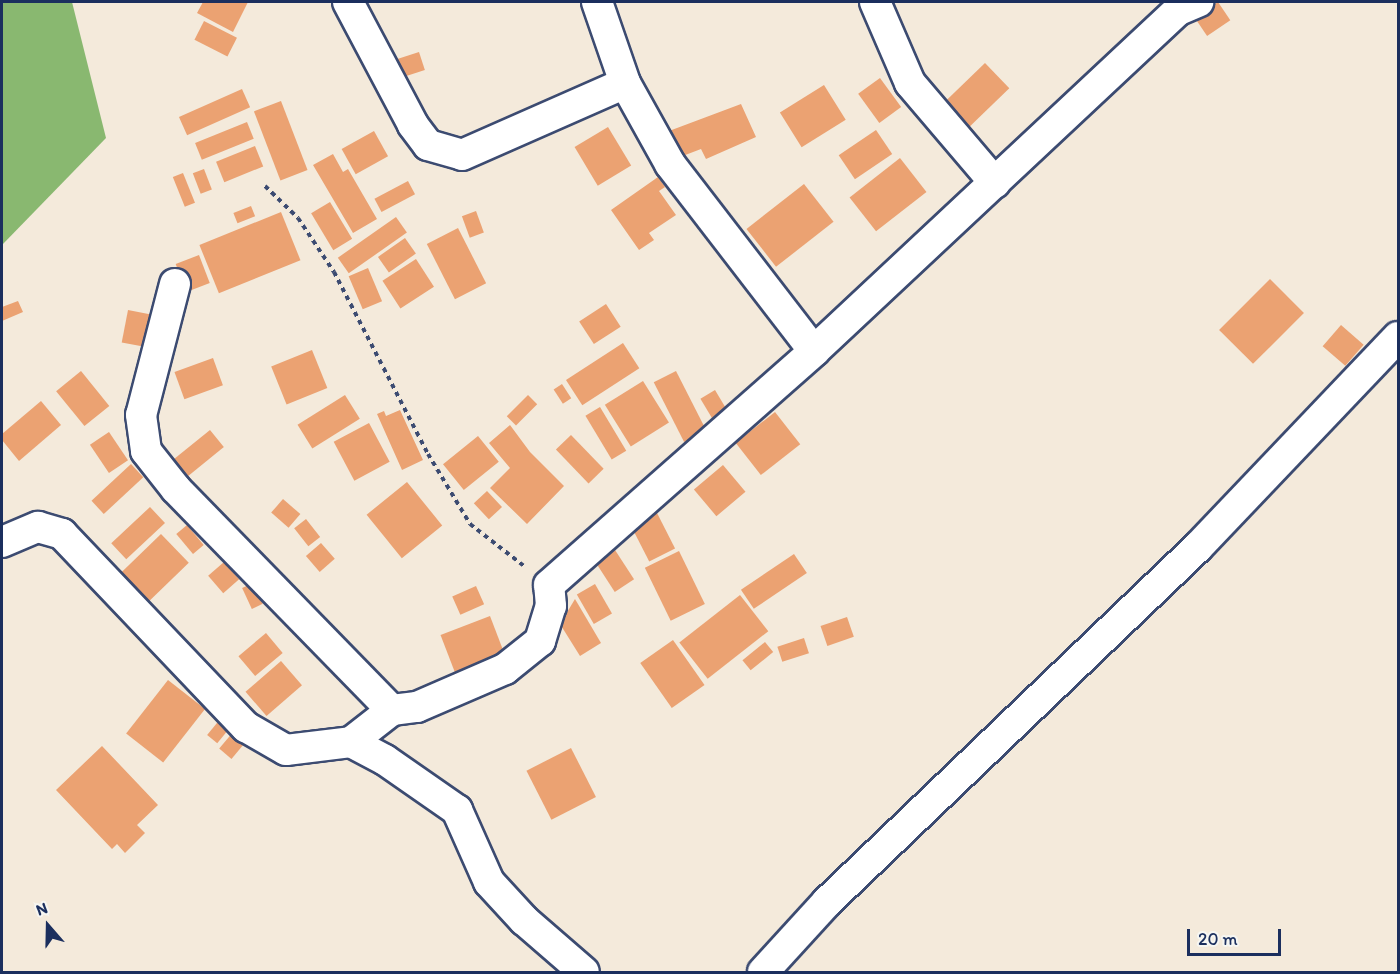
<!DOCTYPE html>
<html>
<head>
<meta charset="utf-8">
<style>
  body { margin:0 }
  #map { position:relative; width:1400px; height:974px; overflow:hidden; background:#f4eadb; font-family:Itim,sans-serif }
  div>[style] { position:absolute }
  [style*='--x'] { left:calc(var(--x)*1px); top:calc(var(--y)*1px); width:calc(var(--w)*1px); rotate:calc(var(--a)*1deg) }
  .forest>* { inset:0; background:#89b870 }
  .building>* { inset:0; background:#eba272; transform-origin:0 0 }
  .path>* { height:4px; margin-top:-2px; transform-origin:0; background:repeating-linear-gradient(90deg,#3c4b71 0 4.5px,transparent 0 9px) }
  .roads { filter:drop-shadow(2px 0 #3c4b71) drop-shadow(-2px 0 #3c4b71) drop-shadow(0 2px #3c4b71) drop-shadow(0 -2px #3c4b71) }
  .minor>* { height:30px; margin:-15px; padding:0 15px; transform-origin:15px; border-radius:15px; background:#fff }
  span { translate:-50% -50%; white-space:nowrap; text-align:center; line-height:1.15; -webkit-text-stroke:4.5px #f6f6f2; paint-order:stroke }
  .frame { position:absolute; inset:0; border:3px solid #1b2f5e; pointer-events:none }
  .north { position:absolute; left:18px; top:896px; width:60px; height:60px; -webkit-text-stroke:4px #f6f6f2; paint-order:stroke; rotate:340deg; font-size:16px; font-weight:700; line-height:24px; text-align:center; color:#1b2f5e }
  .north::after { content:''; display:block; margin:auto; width:21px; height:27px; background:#1b2f5e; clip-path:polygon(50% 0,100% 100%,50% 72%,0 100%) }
  .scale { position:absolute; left:1187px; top:929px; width:94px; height:27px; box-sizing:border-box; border:3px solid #1b2f5e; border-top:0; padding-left:8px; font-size:18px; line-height:21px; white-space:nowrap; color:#1b2f5e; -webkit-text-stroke:4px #f6f6f2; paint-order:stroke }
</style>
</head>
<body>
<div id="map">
  <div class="forest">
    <i style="clip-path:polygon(2px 2px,72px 2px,106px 138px,2px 245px)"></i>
  </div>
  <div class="building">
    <i style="clip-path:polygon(203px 2px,248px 2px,233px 32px,197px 13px)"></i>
    <i style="left:1218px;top:2px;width:22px;height:28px;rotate:56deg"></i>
    <i style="left:204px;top:21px;width:37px;height:21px;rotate:27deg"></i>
    <i style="left:419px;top:52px;width:19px;height:26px;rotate:72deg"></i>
    <i style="left:985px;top:63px;width:35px;height:55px;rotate:46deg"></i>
    <i style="left:880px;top:78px;width:36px;height:27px;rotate:54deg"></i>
    <i style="left:824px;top:85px;width:41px;height:52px;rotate:58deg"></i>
    <i style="left:242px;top:89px;width:20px;height:69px;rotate:66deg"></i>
    <i style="left:281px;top:101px;width:74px;height:29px;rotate:69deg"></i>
    <i style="clip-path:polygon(741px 104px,756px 137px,706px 159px,701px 149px,680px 157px,669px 131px)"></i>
    <i style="left:247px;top:122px;width:18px;height:56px;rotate:68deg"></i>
    <i style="left:608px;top:127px;width:45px;height:39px;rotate:59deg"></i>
    <i style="left:876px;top:130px;width:29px;height:45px;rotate:56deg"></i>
    <i style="left:374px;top:131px;width:29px;height:37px;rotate:61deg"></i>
    <i style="left:255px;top:146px;width:22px;height:42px;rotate:68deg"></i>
    <i style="clip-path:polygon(333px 154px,343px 172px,348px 169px,377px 219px,353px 233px,313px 165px)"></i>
    <i style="left:900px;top:158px;width:43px;height:64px;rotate:52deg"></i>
    <i style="left:204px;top:169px;width:22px;height:12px;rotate:69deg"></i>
    <i style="left:183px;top:173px;width:32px;height:11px;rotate:68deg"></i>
    <i style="clip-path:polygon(658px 177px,665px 187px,659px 191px,676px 215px,649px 233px,654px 240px,639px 250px,611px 210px)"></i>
    <i style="left:408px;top:181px;width:15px;height:38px;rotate:62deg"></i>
    <i style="left:804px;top:184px;width:48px;height:73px;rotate:52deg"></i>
    <i style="left:330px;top:202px;width:43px;height:22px;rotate:59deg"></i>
    <i style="left:251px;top:206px;width:11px;height:19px;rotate:68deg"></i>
    <i style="left:476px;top:211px;width:23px;height:15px;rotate:70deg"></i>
    <i style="left:281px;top:212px;width:52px;height:88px;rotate:68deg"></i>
    <i style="left:396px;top:217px;width:19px;height:71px;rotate:55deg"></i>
    <i style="left:458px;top:228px;width:62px;height:35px;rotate:63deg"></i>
    <i style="left:405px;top:238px;width:19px;height:33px;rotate:55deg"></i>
    <i style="left:199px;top:255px;width:30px;height:25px;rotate:69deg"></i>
    <i style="left:416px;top:259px;width:33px;height:40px;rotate:57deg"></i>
    <i style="left:368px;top:268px;width:36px;height:21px;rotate:67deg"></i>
    <i style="left:1270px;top:279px;width:48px;height:72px;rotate:45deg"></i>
    <i style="clip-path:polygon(18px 301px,23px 312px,2px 321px,2px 307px)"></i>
    <i style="left:606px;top:304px;width:27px;height:32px;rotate:57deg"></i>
    <i style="left:128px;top:310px;width:26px;height:33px;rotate:11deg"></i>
    <i style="left:1341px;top:325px;width:30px;height:28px;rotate:41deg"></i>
    <i style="left:623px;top:343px;width:30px;height:68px;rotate:57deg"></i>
    <i style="left:312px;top:350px;width:41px;height:44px;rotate:68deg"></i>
    <i style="left:213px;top:358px;width:29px;height:41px;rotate:70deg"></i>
    <i style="left:81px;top:371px;width:45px;height:32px;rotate:51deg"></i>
    <i style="left:676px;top:371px;width:67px;height:25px;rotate:63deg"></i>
    <i style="left:643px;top:381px;width:49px;height:45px;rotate:58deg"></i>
    <i style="left:562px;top:384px;width:17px;height:10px;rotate:57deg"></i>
    <i style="left:715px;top:390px;width:27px;height:17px;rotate:59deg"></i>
    <i style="left:345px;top:395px;width:28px;height:56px;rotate:58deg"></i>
    <i style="left:528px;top:395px;width:13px;height:30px;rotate:45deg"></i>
    <i style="clip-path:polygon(41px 401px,61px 425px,19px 461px,2px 440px,2px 434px)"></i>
    <i style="left:600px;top:407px;width:51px;height:17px;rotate:59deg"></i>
    <i style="clip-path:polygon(400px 410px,423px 460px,402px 470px,377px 414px,384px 411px,386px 416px)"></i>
    <i style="left:775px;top:412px;width:41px;height:50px;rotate:52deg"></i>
    <i style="left:369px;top:423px;width:44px;height:40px;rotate:62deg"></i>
    <i style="clip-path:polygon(510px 425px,530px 452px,564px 486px,527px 524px,490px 488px,510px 468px,489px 443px)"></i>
    <i style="left:210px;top:430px;width:22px;height:53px;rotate:51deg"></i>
    <i style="left:109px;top:432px;width:34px;height:23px;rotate:56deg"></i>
    <i style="left:571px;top:435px;width:47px;height:21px;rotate:46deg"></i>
    <i style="left:478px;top:436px;width:33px;height:45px;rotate:51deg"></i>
    <i style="left:131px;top:464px;width:18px;height:54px;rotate:47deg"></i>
    <i style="left:723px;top:465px;width:35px;height:38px;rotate:50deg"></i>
    <i style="left:407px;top:482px;width:56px;height:52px;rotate:51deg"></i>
    <i style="left:487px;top:491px;width:22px;height:18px;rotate:47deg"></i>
    <i style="left:283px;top:499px;width:23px;height:18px;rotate:41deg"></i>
    <i style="left:150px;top:507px;width:22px;height:53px;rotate:47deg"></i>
    <i style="left:656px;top:511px;width:42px;height:29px;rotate:63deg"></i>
    <i style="left:306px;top:519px;width:23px;height:15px;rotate:52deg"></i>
    <i style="left:187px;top:525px;width:26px;height:14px;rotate:50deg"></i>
    <i style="left:161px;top:534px;width:40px;height:56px;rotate:46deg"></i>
    <i style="left:321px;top:543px;width:21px;height:20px;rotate:49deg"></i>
    <i style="left:615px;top:550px;width:35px;height:23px;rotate:57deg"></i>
    <i style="left:679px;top:551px;width:59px;height:38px;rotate:64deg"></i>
    <i style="left:794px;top:554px;width:23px;height:64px;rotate:56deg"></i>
    <i style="left:224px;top:562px;width:23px;height:21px;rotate:49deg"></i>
    <i style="left:253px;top:583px;width:23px;height:12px;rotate:65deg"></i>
    <i style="left:595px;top:584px;width:34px;height:21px;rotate:60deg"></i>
    <i style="left:476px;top:586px;width:20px;height:26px;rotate:66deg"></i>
    <i style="left:740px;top:595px;width:46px;height:77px;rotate:52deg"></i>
    <i style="clip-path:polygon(575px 599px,601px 643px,580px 656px,560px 624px)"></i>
    <i style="left:490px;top:616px;width:47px;height:53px;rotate:69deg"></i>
    <i style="left:847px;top:617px;width:21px;height:28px;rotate:71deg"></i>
    <i style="left:266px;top:633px;width:26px;height:36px;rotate:50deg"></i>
    <i style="left:804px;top:638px;width:16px;height:28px;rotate:72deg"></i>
    <i style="left:673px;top:640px;width:55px;height:40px;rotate:55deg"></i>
    <i style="left:765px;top:642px;width:13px;height:29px;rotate:51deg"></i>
    <i style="left:281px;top:661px;width:32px;height:47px;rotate:49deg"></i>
    <i style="left:168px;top:680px;width:47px;height:68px;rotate:38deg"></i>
    <i style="left:221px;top:718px;width:13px;height:22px;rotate:39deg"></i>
    <i style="left:234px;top:731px;width:16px;height:23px;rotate:40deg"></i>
    <i style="clip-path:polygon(102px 746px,158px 805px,137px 825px,145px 833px,125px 853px,117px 844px,112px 849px,56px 790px)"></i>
    <i style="left:571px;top:748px;width:55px;height:50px;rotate:63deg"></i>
  </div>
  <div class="path">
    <i style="--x:265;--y:186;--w:46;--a:44.1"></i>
    <i style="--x:298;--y:218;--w:65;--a:56.3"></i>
    <i style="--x:334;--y:272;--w:205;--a:62.7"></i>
    <i style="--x:428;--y:454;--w:82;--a:59"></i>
    <i style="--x:470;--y:524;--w:68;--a:37.9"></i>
  </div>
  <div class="roads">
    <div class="minor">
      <i style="--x:348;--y:2;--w:139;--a:62.1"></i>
      <i style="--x:413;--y:125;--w:25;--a:53"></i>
      <i style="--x:428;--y:145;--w:35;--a:16"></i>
      <i style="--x:462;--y:155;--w:178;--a:-23.8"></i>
      <i style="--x:597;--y:2;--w:86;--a:70.9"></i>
      <i style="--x:625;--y:83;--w:93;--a:60.9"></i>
      <i style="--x:670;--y:164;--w:236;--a:52.4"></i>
      <i style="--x:875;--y:2;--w:88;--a:66.6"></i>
      <i style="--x:910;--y:83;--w:131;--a:49.6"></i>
      <i style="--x:175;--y:284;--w:135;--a:104.5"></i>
      <i style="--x:141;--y:415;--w:36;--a:82"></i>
      <i style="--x:146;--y:451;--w:48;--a:51.7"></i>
      <i style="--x:176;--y:489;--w:309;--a:45.7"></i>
      <i style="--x:2;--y:542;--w:39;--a:-23"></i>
      <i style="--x:38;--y:527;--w:25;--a:16"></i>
      <i style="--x:62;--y:534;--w:267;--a:46.4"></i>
      <i style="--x:246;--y:727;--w:46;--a:29.9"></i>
      <i style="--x:286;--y:750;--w:65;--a:-7"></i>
      <i style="--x:351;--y:742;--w:52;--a:-38"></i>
      <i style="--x:392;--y:710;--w:25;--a:-7"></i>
      <i style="--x:417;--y:707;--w:96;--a:-23.4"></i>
      <i style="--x:505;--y:669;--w:45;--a:-38.7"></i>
      <i style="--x:540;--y:641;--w:37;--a:-73"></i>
      <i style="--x:551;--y:606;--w:21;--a:-95"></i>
      <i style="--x:549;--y:585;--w:354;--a:-41.4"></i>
      <i style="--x:814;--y:351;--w:500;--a:-43.1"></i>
      <i style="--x:1179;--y:10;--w:21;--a:-23"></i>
      <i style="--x:351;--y:742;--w:38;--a:28"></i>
      <i style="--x:385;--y:760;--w:88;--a:34.8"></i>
      <i style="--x:457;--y:810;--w:79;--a:66"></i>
      <i style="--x:489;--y:882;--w:52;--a:47.4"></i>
      <i style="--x:524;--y:920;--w:79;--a:40.9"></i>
      <i style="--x:763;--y:972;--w:95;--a:-47.6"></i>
      <i style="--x:827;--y:902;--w:513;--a:-43.74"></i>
      <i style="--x:1198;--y:547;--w:290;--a:-46.4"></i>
    </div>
  </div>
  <div class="frame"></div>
  <div class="north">N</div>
  <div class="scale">20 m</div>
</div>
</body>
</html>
